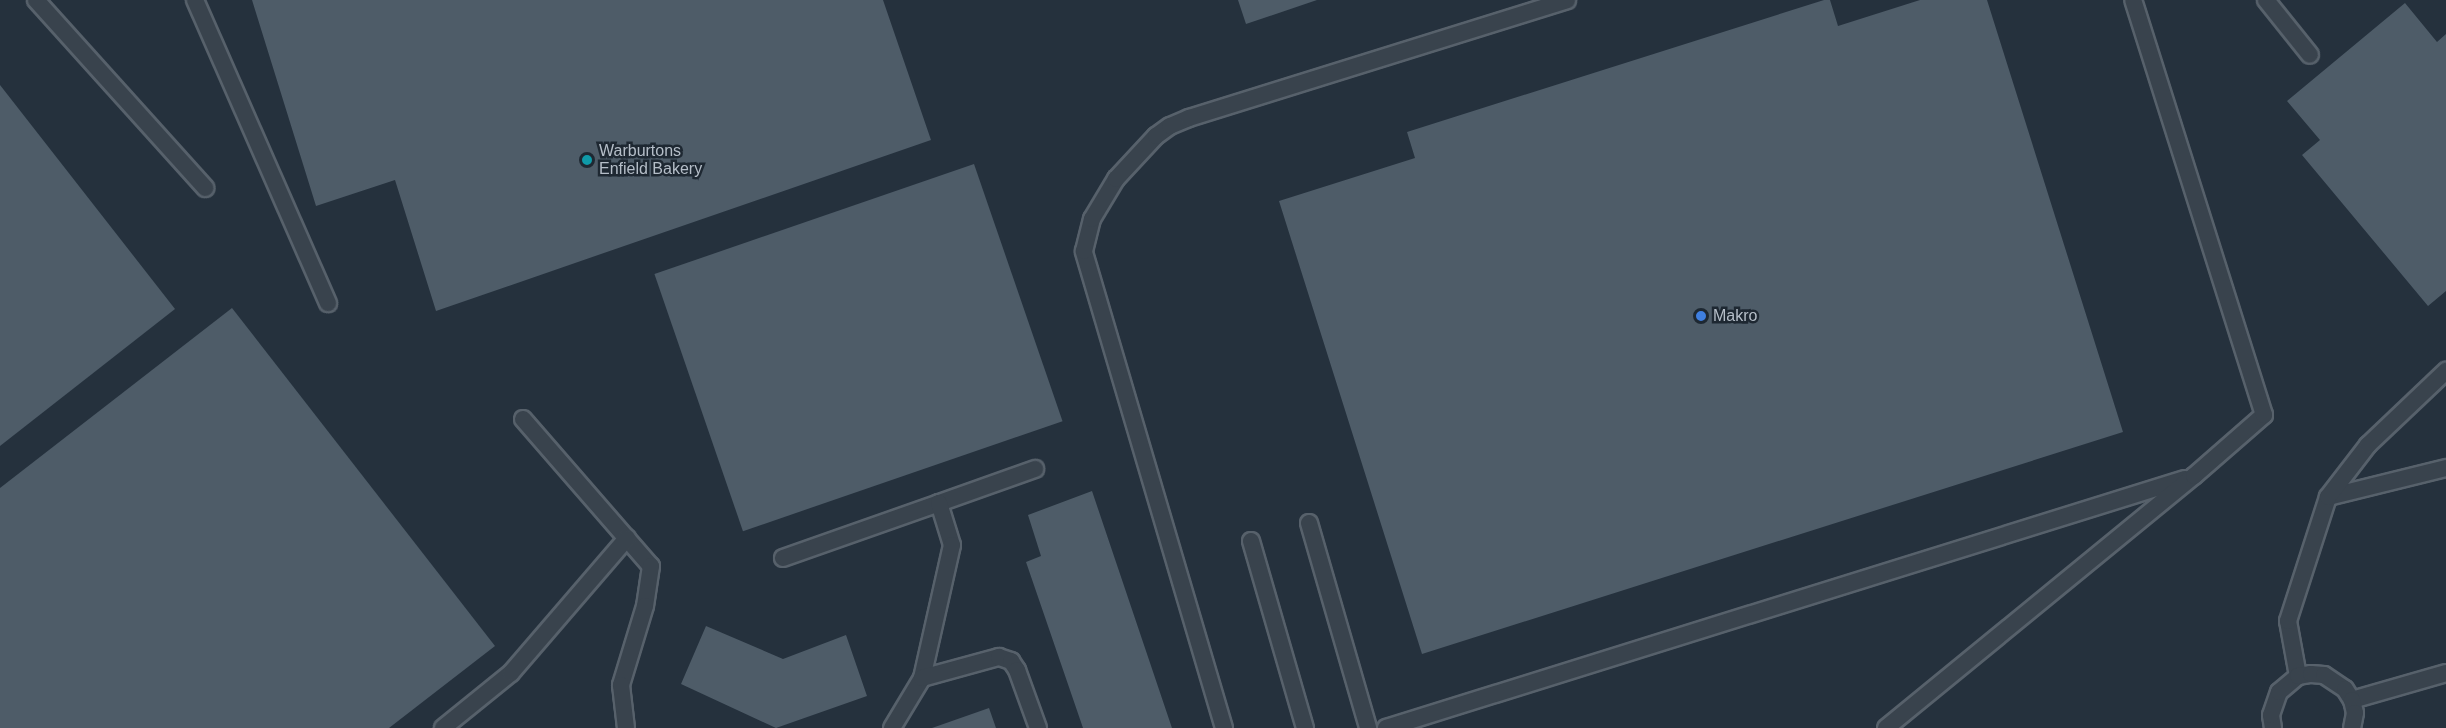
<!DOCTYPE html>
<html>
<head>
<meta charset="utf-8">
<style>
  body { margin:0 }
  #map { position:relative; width:2446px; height:728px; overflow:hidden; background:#25313d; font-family:Helvetica,sans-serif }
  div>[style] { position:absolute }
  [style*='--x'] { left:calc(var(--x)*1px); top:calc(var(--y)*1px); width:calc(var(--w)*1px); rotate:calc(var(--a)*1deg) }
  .building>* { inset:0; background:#4e5c68; transform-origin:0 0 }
  .roads { filter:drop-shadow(2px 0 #57616b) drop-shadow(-2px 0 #57616b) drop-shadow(0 2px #57616b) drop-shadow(0 -2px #57616b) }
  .lane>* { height:16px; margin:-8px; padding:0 8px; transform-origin:8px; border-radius:8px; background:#39434d }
  .dots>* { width:16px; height:16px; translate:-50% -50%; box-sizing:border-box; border:3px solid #1e2832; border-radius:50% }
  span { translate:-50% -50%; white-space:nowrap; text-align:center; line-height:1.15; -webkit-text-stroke:5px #1e2832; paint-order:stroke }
  .poi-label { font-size:16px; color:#b5bec8 }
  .left { translate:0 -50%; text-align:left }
</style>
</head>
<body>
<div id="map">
  <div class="building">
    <i style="clip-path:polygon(252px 0,883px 0,931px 140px,436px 311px,395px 180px,316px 206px)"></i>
    <i style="clip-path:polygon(1238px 0,1317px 0,1246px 24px)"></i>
    <i style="clip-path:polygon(1824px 0,1830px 0,1838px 26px,1920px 0,1987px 0,2123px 432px,1422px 654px,1279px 201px,1415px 158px,1407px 132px)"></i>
    <i style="clip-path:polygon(2405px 3px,2437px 42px,2446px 34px,2446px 291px,2428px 306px,2302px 155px,2320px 140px,2287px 101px)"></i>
    <i style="clip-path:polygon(0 85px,175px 309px,0 446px)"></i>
    <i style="left:974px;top:164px;width:272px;height:338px;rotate:71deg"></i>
    <i style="clip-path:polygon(232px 308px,495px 646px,389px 728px,0 728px,0 488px)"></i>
    <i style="clip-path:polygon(1092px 491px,1172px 728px,1083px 728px,1026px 562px,1041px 556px,1028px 515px)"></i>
    <i style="clip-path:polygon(706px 626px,783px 659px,846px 635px,867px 696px,776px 728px,681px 684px)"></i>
    <i style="clip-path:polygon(989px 708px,996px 728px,932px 728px)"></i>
  </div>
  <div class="roads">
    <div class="lane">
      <i style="--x:36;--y:0;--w:253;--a:48"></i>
      <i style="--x:195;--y:0;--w:331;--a:66.3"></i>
      <i style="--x:2266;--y:0;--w:70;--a:51.3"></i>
      <i style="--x:523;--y:419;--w:195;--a:49"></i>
      <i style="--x:651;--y:566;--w:40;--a:98.5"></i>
      <i style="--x:645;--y:606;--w:83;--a:106.9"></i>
      <i style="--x:621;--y:685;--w:43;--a:83.4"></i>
      <i style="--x:2328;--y:497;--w:122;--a:-13.8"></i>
      <i style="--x:939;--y:503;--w:102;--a:-19.5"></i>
      <i style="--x:1309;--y:523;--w:213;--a:73.9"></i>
      <i style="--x:1251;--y:541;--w:195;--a:73.9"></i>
      <i style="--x:783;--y:558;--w:165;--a:-19.4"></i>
      <i style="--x:939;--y:503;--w:44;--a:72.8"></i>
      <i style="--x:952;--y:545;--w:136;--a:102.7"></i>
      <i style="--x:2298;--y:676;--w:56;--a:-100.3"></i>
      <i style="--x:2288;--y:621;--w:130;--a:-72.1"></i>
      <i style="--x:2328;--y:497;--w:66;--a:-52.4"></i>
      <i style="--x:2368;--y:445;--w:108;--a:-43.5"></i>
      <i style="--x:2352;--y:700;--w:98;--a:-16"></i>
      <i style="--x:443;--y:728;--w:87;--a:-39"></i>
      <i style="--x:511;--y:673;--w:178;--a:-49.3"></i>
      <i style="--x:892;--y:728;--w:58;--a:-59"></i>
      <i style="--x:922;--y:678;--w:80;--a:-15.3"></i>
      <i style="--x:999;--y:657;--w:13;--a:18"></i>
      <i style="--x:1011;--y:661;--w:11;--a:56"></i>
      <i style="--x:1017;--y:670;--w:62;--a:70.1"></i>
      <i style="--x:1224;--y:728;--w:497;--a:-106.4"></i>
      <i style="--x:1084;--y:251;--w:33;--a:-76"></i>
      <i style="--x:1092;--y:219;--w:47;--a:-59"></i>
      <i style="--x:1116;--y:179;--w:59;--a:-47.1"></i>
      <i style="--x:1156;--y:136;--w:17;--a:-36"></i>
      <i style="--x:1170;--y:126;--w:21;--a:-23"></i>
      <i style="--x:1189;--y:118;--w:396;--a:-17.3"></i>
      <i style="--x:1386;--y:728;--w:837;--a:-17.31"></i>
      <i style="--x:1886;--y:728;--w:398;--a:-39.3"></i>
      <i style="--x:2194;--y:476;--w:93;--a:-41.1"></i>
      <i style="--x:2264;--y:415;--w:435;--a:-107.5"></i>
      <i style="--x:2273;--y:728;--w:13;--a:-99"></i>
      <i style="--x:2271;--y:715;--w:24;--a:-71"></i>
      <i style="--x:2279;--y:692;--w:25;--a:-40"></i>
      <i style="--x:2298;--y:676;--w:13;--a:-9"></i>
      <i style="--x:2311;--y:674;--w:13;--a:4"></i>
      <i style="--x:2324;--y:675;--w:25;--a:34"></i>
      <i style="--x:2345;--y:689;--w:13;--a:58"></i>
      <i style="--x:2352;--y:700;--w:13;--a:77"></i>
      <i style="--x:2355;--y:713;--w:15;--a:101"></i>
    </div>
  </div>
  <div class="dots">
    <i style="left:587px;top:160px;background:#0f9aa8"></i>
    <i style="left:1701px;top:316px;background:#3f7fe0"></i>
  </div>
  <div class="poi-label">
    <span class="left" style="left:599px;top:160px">Warburtons<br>Enfield Bakery</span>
    <span class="left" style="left:1713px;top:316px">Makro</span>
  </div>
</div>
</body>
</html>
